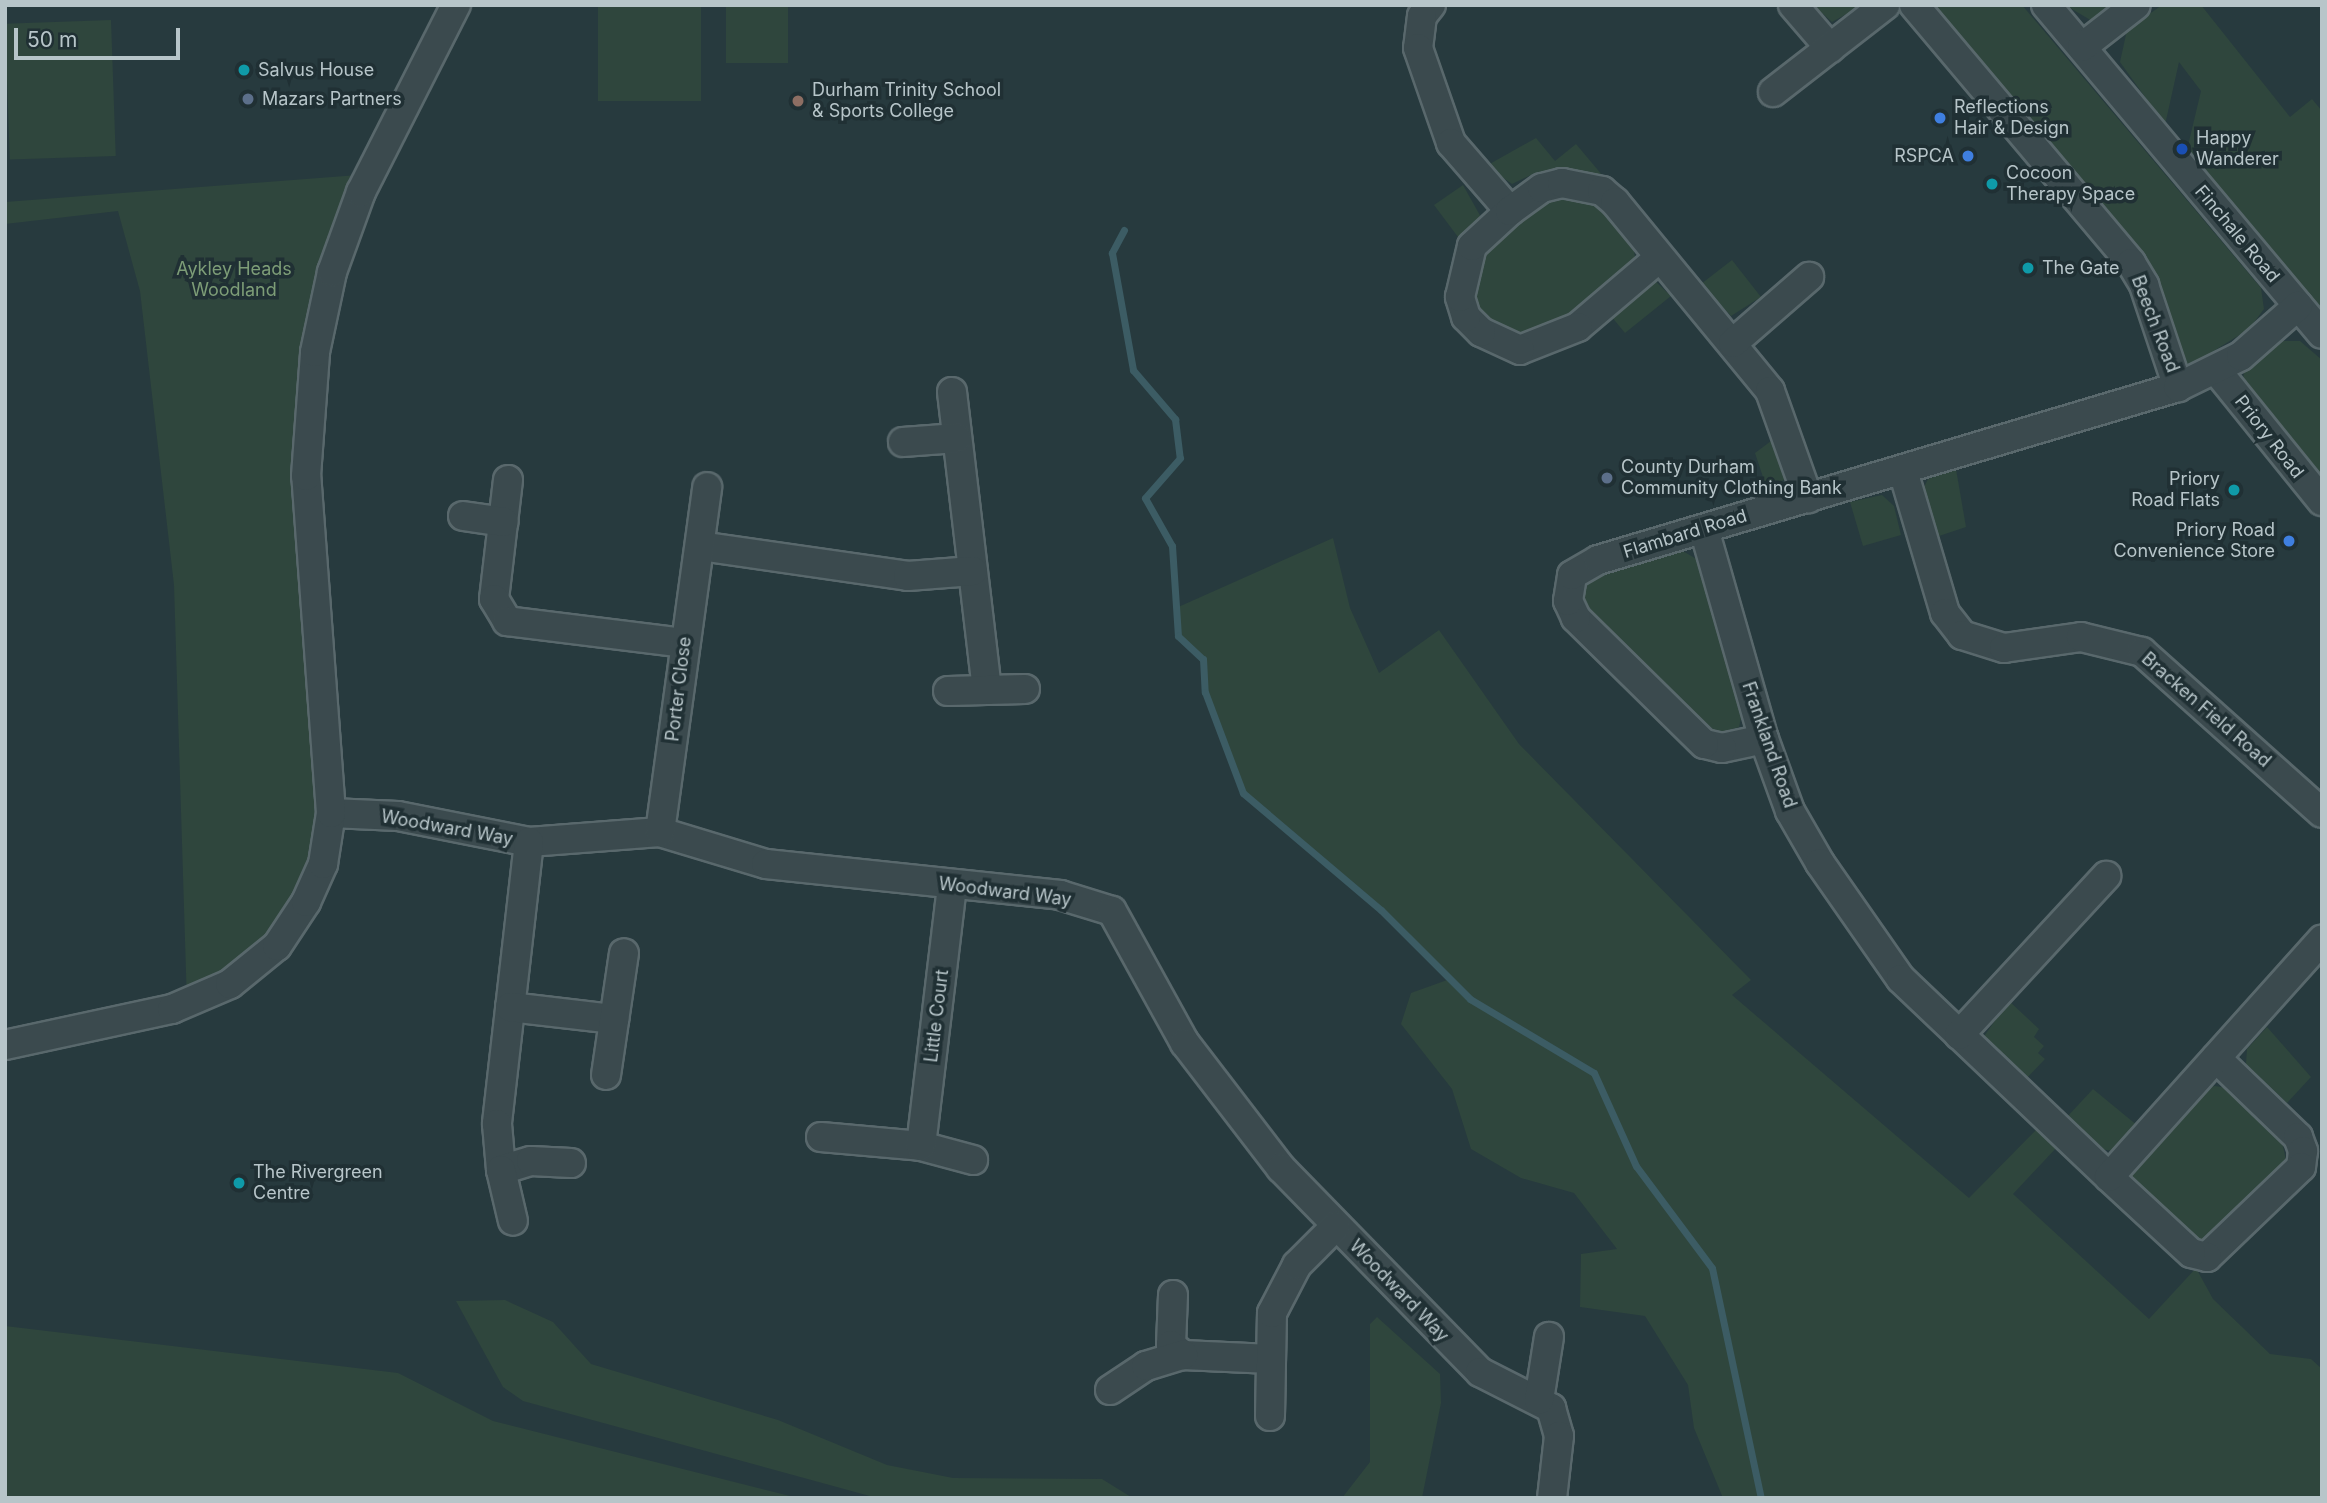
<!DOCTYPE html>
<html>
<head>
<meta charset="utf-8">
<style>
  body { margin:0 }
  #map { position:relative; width:2327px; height:1503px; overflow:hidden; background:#273a3e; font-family:Inter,sans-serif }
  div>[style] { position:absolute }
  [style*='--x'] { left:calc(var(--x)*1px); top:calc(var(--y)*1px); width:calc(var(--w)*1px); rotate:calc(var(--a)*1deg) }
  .green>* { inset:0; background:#2f463d; transform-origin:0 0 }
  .stream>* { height:7px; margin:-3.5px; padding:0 3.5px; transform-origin:3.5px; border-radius:3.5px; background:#3c5c64 }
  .roads { filter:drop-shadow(2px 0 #59686c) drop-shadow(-2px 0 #59686c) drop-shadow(0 2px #59686c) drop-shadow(0 -2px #59686c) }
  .minor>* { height:28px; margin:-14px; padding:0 14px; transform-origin:14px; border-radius:14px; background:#3b4a4e }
  .dots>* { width:19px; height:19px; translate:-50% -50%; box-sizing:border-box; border:4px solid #203034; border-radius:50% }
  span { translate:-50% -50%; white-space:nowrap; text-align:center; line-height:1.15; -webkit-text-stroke:7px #203034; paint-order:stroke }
  .poi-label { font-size:18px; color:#b7c5c9 }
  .left { translate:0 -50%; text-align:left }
  .right { translate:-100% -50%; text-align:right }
  .street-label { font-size:18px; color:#b7c5c9 }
  .park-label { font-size:18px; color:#7d9d77 }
  .frame { position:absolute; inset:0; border:7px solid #b7c5c9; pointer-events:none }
  .scale { position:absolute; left:14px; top:28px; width:166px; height:32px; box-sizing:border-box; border:4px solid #b7c5c9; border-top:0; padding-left:9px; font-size:21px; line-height:24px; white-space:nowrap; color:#b7c5c9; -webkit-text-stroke:5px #203034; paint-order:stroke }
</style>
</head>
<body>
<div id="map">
  <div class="green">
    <i style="left:598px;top:5px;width:103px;height:96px"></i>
    <i style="left:726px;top:5px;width:62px;height:58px"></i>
    <i style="clip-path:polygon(1813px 5px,1863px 5px,1832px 22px)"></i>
    <i style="clip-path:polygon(1932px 5px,2022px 5px,2261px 288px,2264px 309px,2249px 329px,2191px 365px,2182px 361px,2167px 328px)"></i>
    <i style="clip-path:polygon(2065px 5px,2112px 5px,2092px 21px)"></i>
    <i style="clip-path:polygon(2162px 5px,2201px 5px,2290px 117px,2312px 99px,2322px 111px,2322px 310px,2186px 154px,2201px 91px,2179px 62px,2165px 125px,2120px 62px,2127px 30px)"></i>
    <i style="left:111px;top:20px;width:136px;height:106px;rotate:88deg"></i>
    <i style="clip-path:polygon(1536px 138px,1555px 161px,1576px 144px,1608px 182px,1574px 170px,1533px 174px,1512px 184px,1486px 166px)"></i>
    <i style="clip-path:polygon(371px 174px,315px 351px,331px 813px,277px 946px,187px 1004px,174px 585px,140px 291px,118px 211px,5px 224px,5px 202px)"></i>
    <i style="clip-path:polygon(1463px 185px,1482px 219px,1461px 241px,1434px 205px)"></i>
    <i style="clip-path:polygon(1557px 192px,1596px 200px,1633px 242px,1635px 258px,1547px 333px,1520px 340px,1475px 315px,1468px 271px,1475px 255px)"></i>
    <i style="clip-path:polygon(1732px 260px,1761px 297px,1731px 316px,1701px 284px)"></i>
    <i style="clip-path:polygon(1653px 279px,1671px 296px,1625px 333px,1606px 310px)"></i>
    <i style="clip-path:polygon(2278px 341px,2300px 341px,2322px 360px,2322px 482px,2243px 387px,2244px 369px)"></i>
    <i style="clip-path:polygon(1775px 438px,1786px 478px,1768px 492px,1755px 453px)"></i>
    <i style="clip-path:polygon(1956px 469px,1966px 527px,1933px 538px,1921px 493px,1928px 479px)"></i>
    <i style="clip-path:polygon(1882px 495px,1894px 506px,1901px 535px,1863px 546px,1850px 502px)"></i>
    <i style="clip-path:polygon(1333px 538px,1350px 608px,1379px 673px,1439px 630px,1519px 744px,1751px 980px,1732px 995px,1969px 1198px,2039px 1127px,2058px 1146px,2013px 1194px,2149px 1319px,2196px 1268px,2213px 1299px,2270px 1354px,2311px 1359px,2322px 1369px,2322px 1498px,1723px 1498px,1694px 1428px,1688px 1385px,1645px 1316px,1580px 1307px,1581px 1254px,1617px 1249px,1574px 1193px,1521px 1178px,1471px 1149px,1452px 1089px,1401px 1024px,1411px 993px,1450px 979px,1381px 910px,1243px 793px,1205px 692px,1203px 659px,1178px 636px,1176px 608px)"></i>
    <i style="clip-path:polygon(1681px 550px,1700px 561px,1742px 714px,1739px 727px,1719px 733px,1688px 712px,1583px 608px,1580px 594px,1589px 577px)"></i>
    <i style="clip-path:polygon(2009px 1001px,2039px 1029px,2034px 1037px,2044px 1046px,2038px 1053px,2045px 1059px,2025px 1080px,1982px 1039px)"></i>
    <i style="clip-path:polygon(2267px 1027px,2311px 1077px,2287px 1103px,2246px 1064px,2247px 1049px)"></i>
    <i style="clip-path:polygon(2215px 1086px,2227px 1088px,2282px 1142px,2286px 1160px,2216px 1237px,2200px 1241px,2183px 1238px,2125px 1182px,2131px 1165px,2202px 1089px)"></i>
    <i style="clip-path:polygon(2093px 1089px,2138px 1126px,2113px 1151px,2100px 1149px,2066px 1118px)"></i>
    <i style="clip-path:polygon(505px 1300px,553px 1322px,591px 1364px,778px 1420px,887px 1465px,953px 1478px,1102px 1479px,1131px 1497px,1147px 1498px,877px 1498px,523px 1401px,503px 1387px,456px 1301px)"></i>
    <i style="clip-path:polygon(1377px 1317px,1440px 1374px,1441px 1403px,1422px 1498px,1342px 1498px,1370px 1462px,1370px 1324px)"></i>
    <i style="clip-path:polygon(5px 1326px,398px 1373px,493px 1421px,798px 1498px,5px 1498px)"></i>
  </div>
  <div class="stream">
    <i style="--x:1124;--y:230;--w:26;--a:118"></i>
    <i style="--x:1112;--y:253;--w:119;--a:79.8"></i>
    <i style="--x:1133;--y:370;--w:65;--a:49.4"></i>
    <i style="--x:1175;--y:419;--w:39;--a:83"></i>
    <i style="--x:1180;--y:458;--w:53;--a:131.2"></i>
    <i style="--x:1145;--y:498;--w:55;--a:60.6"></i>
    <i style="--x:1172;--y:546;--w:90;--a:86.2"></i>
    <i style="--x:1178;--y:636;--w:34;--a:43"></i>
    <i style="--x:1203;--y:659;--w:33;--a:87"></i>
    <i style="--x:1205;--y:692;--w:108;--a:69.4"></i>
    <i style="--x:1243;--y:793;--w:181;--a:40.3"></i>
    <i style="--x:1381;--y:910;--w:126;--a:45"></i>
    <i style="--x:1470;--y:999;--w:144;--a:30.8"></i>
    <i style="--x:1594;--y:1073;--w:102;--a:65.7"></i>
    <i style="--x:1636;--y:1166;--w:127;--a:53.3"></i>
    <i style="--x:1712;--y:1268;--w:235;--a:78"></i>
  </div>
  <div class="roads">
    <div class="minor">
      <i style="--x:1431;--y:5;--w:14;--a:129"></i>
      <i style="--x:1422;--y:16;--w:32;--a:97"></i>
      <i style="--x:1418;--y:48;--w:101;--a:70.8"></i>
      <i style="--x:1451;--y:143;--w:90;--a:49.1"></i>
      <i style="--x:1793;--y:5;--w:57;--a:49.3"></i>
      <i style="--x:1914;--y:5;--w:337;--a:49.9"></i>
      <i style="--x:2131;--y:263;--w:26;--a:59"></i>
      <i style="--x:2144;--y:285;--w:108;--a:71.6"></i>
      <i style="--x:2046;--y:5;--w:429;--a:50"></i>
      <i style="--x:2082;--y:47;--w:68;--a:-37.9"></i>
      <i style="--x:1773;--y:92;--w:142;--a:-37.8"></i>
      <i style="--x:1659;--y:258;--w:106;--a:139.6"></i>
      <i style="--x:1578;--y:327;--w:62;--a:158.4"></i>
      <i style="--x:1520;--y:350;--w:43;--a:-155.2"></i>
      <i style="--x:1481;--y:332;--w:21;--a:-135"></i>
      <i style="--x:1466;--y:317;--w:21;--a:-107"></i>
      <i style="--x:1460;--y:297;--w:52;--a:-76.8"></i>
      <i style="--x:1472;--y:246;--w:52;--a:-42.6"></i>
      <i style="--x:1510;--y:211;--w:39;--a:-36"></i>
      <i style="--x:1542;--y:188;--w:21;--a:-14"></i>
      <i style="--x:1562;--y:183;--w:41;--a:11.3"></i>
      <i style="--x:1602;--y:191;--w:17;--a:40"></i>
      <i style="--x:1615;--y:202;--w:244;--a:50.6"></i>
      <i style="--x:1770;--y:391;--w:114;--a:70.4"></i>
      <i style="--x:1733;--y:343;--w:101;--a:-41"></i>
      <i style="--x:2217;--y:371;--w:167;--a:51.1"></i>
      <i style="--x:952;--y:392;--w:300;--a:83.3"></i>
      <i style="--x:903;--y:442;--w:54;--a:-4.2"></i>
      <i style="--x:1903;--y:471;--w:148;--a:73.5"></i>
      <i style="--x:1945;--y:613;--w:28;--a:52"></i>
      <i style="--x:1962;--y:635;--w:44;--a:17.2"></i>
      <i style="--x:2004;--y:648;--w:78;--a:-8.1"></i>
      <i style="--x:2081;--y:637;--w:63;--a:13.8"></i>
      <i style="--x:2142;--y:652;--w:241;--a:41.8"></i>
      <i style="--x:508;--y:480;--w:120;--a:96.7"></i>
      <i style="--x:494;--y:599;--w:26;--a:59"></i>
      <i style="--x:507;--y:621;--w:178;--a:7.1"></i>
      <i style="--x:463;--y:516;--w:41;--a:8.3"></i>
      <i style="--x:1704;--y:529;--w:218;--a:74.1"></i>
      <i style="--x:1764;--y:739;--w:77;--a:70.1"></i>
      <i style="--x:1790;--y:811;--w:60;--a:60"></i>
      <i style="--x:1820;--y:863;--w:141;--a:55.1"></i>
      <i style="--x:1901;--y:979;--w:287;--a:43.6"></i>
      <i style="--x:700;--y:546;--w:210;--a:8.2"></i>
      <i style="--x:908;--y:576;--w:65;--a:-4.4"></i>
      <i style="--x:948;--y:691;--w:77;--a:-1.5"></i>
      <i style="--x:1764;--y:739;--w:43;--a:167.9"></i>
      <i style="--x:1722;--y:748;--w:18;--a:-167"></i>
      <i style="--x:1704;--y:744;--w:180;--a:-135.5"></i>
      <i style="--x:1576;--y:618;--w:19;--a:-115"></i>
      <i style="--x:1568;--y:601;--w:26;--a:-81"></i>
      <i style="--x:1572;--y:575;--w:30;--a:-30"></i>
      <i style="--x:1598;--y:560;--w:605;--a:-16.61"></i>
      <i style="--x:2178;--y:387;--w:70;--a:-26.2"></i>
      <i style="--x:2241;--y:356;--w:76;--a:-41.3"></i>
      <i style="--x:331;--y:813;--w:67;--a:2.6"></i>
      <i style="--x:398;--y:816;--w:134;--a:11.2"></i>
      <i style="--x:529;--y:842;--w:131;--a:-4.4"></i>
      <i style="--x:660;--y:832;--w:111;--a:16.8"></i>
      <i style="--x:766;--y:864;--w:296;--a:6"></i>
      <i style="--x:1060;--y:895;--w:54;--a:17.1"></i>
      <i style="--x:1112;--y:911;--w:151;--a:61.1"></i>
      <i style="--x:1185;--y:1043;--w:158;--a:52.5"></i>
      <i style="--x:1281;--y:1168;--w:285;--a:45.7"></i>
      <i style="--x:1480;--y:1372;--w:80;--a:26.9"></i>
      <i style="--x:1551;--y:1408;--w:29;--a:74"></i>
      <i style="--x:1559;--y:1436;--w:62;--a:96.4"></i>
      <i style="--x:660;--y:832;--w:348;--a:-82.2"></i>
      <i style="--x:529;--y:842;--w:284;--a:96.5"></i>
      <i style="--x:497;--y:1124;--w:46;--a:85"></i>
      <i style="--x:501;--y:1170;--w:31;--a:-17"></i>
      <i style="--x:531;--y:1161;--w:40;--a:2.9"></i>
      <i style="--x:510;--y:1007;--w:105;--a:6.6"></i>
      <i style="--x:1959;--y:1035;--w:217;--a:-47.2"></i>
      <i style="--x:5;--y:1045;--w:171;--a:-12.2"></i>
      <i style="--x:172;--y:1009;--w:63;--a:-23.3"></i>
      <i style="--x:230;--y:984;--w:60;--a:-39"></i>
      <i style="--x:277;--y:946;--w:53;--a:-56.6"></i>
      <i style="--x:306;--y:902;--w:42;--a:-65.9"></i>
      <i style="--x:323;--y:864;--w:52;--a:-81.1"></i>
      <i style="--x:331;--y:813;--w:338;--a:-94.2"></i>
      <i style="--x:306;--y:476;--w:124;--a:-85.8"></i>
      <i style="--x:315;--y:352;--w:82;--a:-78"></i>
      <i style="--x:332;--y:272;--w:85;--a:-70.1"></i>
      <i style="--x:361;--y:192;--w:210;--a:-63.1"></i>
      <i style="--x:2216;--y:1058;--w:114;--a:43.9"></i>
      <i style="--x:2298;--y:1137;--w:15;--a:70"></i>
      <i style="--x:2303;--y:1151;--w:16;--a:97"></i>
      <i style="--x:2301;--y:1167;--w:130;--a:136.2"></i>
      <i style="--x:2207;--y:1257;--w:16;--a:-166"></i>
      <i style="--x:2191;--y:1253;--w:112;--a:-137.2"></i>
      <i style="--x:2109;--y:1177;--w:319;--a:-48.1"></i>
      <i style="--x:606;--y:1075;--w:123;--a:-81.6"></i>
      <i style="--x:821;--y:1137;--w:100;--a:5.1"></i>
      <i style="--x:921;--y:1146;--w:54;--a:15.1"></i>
      <i style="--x:921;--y:1146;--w:262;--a:-83.2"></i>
      <i style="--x:501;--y:1170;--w:52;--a:76.8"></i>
      <i style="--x:1173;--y:1295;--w:50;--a:92.3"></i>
      <i style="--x:1171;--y:1345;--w:16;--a:40"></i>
      <i style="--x:1183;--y:1355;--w:88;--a:2.6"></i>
      <i style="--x:1110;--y:1390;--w:43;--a:-33.7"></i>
      <i style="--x:1146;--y:1366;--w:39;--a:-17"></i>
      <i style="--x:1539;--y:1400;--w:64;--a:-81"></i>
      <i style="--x:1270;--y:1416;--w:103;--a:-88.9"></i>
      <i style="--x:1272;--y:1313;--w:54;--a:-62.5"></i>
      <i style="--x:1297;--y:1265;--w:55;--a:-45"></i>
    </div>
  </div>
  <div class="dots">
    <i style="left:244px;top:70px;background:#0f9aa8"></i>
    <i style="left:248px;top:99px;background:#5c6f8a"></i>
    <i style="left:798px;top:101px;background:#8d6e63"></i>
    <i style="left:1940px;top:118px;background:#3f7fe0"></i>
    <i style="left:2182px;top:149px;background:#1a4fb4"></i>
    <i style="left:1968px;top:156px;background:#3f7fe0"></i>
    <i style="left:1992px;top:184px;background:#0f9aa8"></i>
    <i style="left:2028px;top:268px;background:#0f9aa8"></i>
    <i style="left:1607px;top:478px;background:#5c6f8a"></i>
    <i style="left:2234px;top:490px;background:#0f9aa8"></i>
    <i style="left:2289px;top:541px;background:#3f7fe0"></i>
    <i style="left:239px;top:1183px;background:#0f9aa8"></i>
  </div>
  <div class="poi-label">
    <span class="left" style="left:258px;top:70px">Salvus House</span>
    <span class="left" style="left:812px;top:101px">Durham Trinity School<br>&amp; Sports College</span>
    <span class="left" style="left:262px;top:99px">Mazars Partners</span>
    <span class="left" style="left:1954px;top:118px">Reflections<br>Hair &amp; Design</span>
    <span class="left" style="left:2196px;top:149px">Happy<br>Wanderer</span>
    <span class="right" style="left:1954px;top:156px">RSPCA</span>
    <span class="left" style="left:2006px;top:184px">Cocoon<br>Therapy Space</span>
    <span class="left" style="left:2042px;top:268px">The Gate</span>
    <span class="left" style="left:1621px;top:478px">County Durham<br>Community Clothing Bank</span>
    <span class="right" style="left:2220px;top:490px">Priory<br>Road Flats</span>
    <span class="right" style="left:2275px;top:541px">Priory Road<br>Convenience Store</span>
    <span class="left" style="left:253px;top:1183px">The Rivergreen<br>Centre</span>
  </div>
  <div class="street-label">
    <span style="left:2237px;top:234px;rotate:50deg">Finchale Road</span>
    <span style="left:2155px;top:324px;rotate:69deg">Beech Road</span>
    <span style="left:2269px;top:437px;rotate:52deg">Priory Road</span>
    <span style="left:1685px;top:534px;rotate:-17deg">Flambard Road</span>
    <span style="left:679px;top:689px;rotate:-83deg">Porter Close</span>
    <span style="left:2206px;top:710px;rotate:41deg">Bracken Field Road</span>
    <span style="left:1769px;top:745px;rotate:71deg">Frankland Road</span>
    <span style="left:447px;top:828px;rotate:10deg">Woodward Way</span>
    <span style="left:1005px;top:892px;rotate:7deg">Woodward Way</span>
    <span style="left:937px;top:1016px;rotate:-83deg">Little Court</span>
    <span style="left:1399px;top:1291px;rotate:46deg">Woodward Way</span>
  </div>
  <div class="park-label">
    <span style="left:234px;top:280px">Aykley Heads<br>Woodland</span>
  </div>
  <div class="frame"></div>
  <div class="scale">50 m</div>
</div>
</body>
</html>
